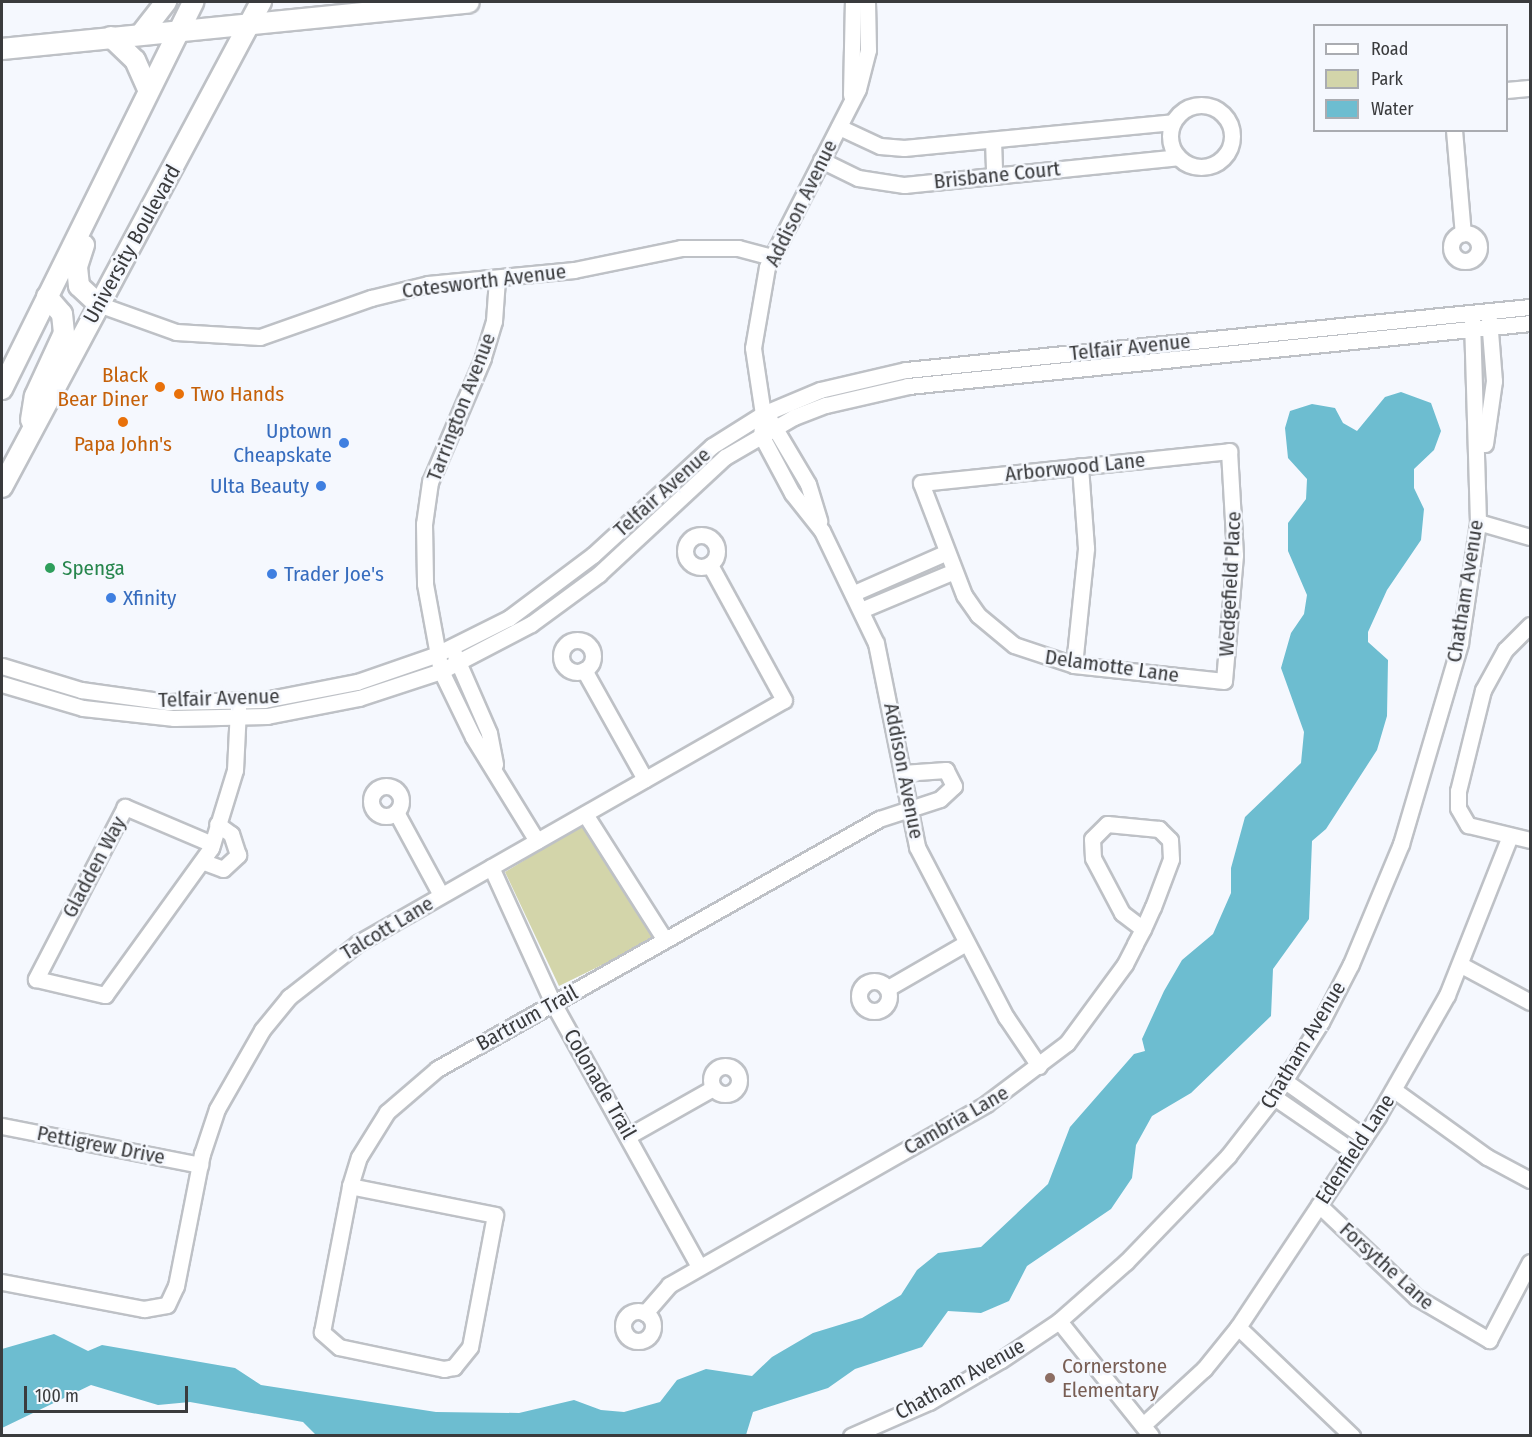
<!DOCTYPE html>
<html>
<head>
<meta charset="utf-8">
<style>
  body { margin:0 }
  #map { position:relative; width:1532px; height:1437px; overflow:hidden; background:#f5f8fe; font-family:"Fira Sans Condensed",sans-serif }
  div>[style] { position:absolute }
  [style*='--x'] { left:calc(var(--x)*1px); top:calc(var(--y)*1px); width:calc(var(--w)*1px); rotate:calc(var(--a)*1deg) }
  .green>* { inset:0; background:#d3d5aa }
  .water>* { inset:0; background:#6dbdd0 }
  .roads { filter:drop-shadow(2px 0 #bec1c6) drop-shadow(-2px 0 #bec1c6) drop-shadow(0 2px #bec1c6) drop-shadow(0 -2px #bec1c6) }
  .minor>* { height:15px; margin:-7.5px; padding:0 7.5px; transform-origin:7.5px; border-radius:7.5px; background:#fff }
  .minor>.ring { margin:-7.5px; padding:0; box-sizing:content-box; background:none; border:15px solid #fff; border-radius:50% }
  .major>* { height:20px; margin:-10px; padding:0 10px; transform-origin:10px; border-radius:10px; background:#fff }
  .dots>* { width:16px; height:16px; translate:-50% -50%; box-sizing:border-box; border:3px solid #f5f8fe; border-radius:50% }
  span { translate:-50% -50%; white-space:nowrap; text-align:center; line-height:1.15; -webkit-text-stroke:5px #f5f8fe; paint-order:stroke }
  .street-label { font-size:21px; color:#3a3b3d }
  .food-label { font-size:21px; color:#c56008 }
  .right { translate:-100% -50%; text-align:right }
  .left { translate:0 -50%; text-align:left }
  .shop-label { font-size:21px; color:#366cbe }
  .leisure-label { font-size:21px; color:#27864d }
  .education-label { font-size:21px; color:#785e54 }
  .frame { position:absolute; inset:0; border:3px solid #3a3b3d; pointer-events:none }
  .legend { position:absolute; left:1313px; top:24px; width:195px; height:108px; box-sizing:border-box; background:#f5f8fe; border:2px solid #aaacb1; margin:0; padding:8px 10px; list-style:none; font-size:18px; color:#3a3b3d }
  .legend li { display:flex; align-items:center; gap:12px; height:30px }
  .legend b { width:30px; border:2px solid #aaacb1 }
  .scale { position:absolute; left:24px; top:1386px; width:164px; height:27px; box-sizing:border-box; border:3px solid #3a3b3d; border-top:0; padding-left:8px; font-size:18px; line-height:21px; white-space:nowrap; color:#3a3b3d; -webkit-text-stroke:4px #f5f8fe; paint-order:stroke }
</style>
</head>
<body>
<div id="map">
  <div class="green">
    <i style="clip-path:polygon(585px 823px,657px 938px,559px 986px,505px 872px)"></i>
  </div>
  <div class="water">
    <i style="clip-path:polygon(1401px 392px,1431px 403px,1441px 431px,1434px 450px,1414px 469px,1414px 488px,1424px 509px,1421px 540px,1387px 590px,1368px 632px,1368px 642px,1388px 660px,1387px 716px,1377px 750px,1326px 829px,1312px 841px,1309px 919px,1273px 969px,1271px 1016px,1191px 1093px,1152px 1116px,1136px 1145px,1132px 1178px,1111px 1209px,1027px 1266px,1009px 1301px,981px 1313px,948px 1311px,922px 1347px,855px 1369px,828px 1388px,753px 1412px,746px 1435px,316px 1435px,303px 1422px,190px 1402px,158px 1405px,91px 1385px,2px 1428px,2px 1349px,54px 1334px,88px 1351px,102px 1345px,235px 1368px,261px 1385px,436px 1412px,519px 1413px,574px 1400px,601px 1410px,624px 1412px,660px 1402px,677px 1380px,706px 1369px,752px 1376px,772px 1357px,813px 1333px,862px 1318px,901px 1295px,917px 1270px,938px 1253px,981px 1247px,1048px 1184px,1070px 1127px,1134px 1054px,1145px 1051px,1142px 1039px,1164px 991px,1182px 960px,1213px 934px,1231px 893px,1231px 868px,1245px 817px,1301px 763px,1304px 732px,1281px 668px,1291px 633px,1304px 614px,1307px 595px,1288px 551px,1288px 523px,1306px 499px,1307px 479px,1288px 458px,1285px 428px,1290px 411px,1312px 404px,1335px 408px,1343px 423px,1357px 431px,1385px 397px)"></i>
  </div>
  <div class="roads">
    <div class="minor">
      <i style="--x:867;--y:2;--w:48;--a:88.8"></i>
      <i style="--x:868;--y:50;--w:40;--a:104.4"></i>
      <i style="--x:858;--y:89;--w:200;--a:117.1"></i>
      <i style="--x:767;--y:267;--w:82;--a:99.8"></i>
      <i style="--x:753;--y:348;--w:67;--a:81.4"></i>
      <i style="--x:763;--y:414;--w:21;--a:95"></i>
      <i style="--x:761;--y:435;--w:66;--a:61.9"></i>
      <i style="--x:792;--y:493;--w:48;--a:51.7"></i>
      <i style="--x:822;--y:531;--w:124;--a:64.3"></i>
      <i style="--x:876;--y:643;--w:208;--a:78.6"></i>
      <i style="--x:917;--y:847;--w:192;--a:62.4"></i>
      <i style="--x:1006;--y:1017;--w:59;--a:56"></i>
      <i style="--x:1506;--y:90;--w:24;--a:-5"></i>
      <i style="--x:851;--y:95;--w:93;--a:-88.8"></i>
      <i class="ring" style="left:1170px;top:105px;width:47px;height:47px"></i>
      <i style="--x:839;--y:127;--w:45;--a:24.9"></i>
      <i style="--x:880;--y:146;--w:24;--a:5"></i>
      <i style="--x:904;--y:148;--w:270;--a:-5.5"></i>
      <i style="--x:1454;--y:130;--w:104;--a:85.1"></i>
      <i style="--x:993;--y:140;--w:36;--a:88"></i>
      <i style="--x:821;--y:160;--w:41;--a:25.9"></i>
      <i style="--x:858;--y:178;--w:47;--a:8.7"></i>
      <i style="--x:904;--y:185;--w:275;--a:-5.8"></i>
      <i class="ring" style="left:1451px;top:233px;width:13px;height:13px"></i>
      <i style="--x:497;--y:279;--w:42;--a:94.1"></i>
      <i style="--x:494;--y:321;--w:39;--a:107"></i>
      <i style="--x:483;--y:358;--w:135;--a:113.1"></i>
      <i style="--x:430;--y:482;--w:42;--a:98.1"></i>
      <i style="--x:424;--y:524;--w:60;--a:89"></i>
      <i style="--x:425;--y:584;--w:88;--a:79.6"></i>
      <i style="--x:441;--y:671;--w:73;--a:64.1"></i>
      <i style="--x:473;--y:737;--w:122;--a:58.4"></i>
      <i style="--x:98;--y:304;--w:83;--a:19.7"></i>
      <i style="--x:176;--y:332;--w:84;--a:3.4"></i>
      <i style="--x:260;--y:337;--w:118;--a:-19.4"></i>
      <i style="--x:371;--y:298;--w:59;--a:-13.8"></i>
      <i style="--x:428;--y:284;--w:147;--a:-5.5"></i>
      <i style="--x:574;--y:270;--w:109;--a:-11.6"></i>
      <i style="--x:681;--y:248;--w:57;--a:0"></i>
      <i style="--x:738;--y:248;--w:34;--a:15"></i>
      <i style="--x:770;--y:420;--w:74;--a:59.3"></i>
      <i style="--x:808;--y:484;--w:39;--a:73"></i>
      <i style="--x:1485;--y:444;--w:64;--a:-81.9"></i>
      <i style="--x:1494;--y:381;--w:62;--a:-94.6"></i>
      <i style="--x:1229;--y:451;--w:104;--a:86.7"></i>
      <i style="--x:1235;--y:555;--w:126;--a:95"></i>
      <i style="--x:1224;--y:681;--w:151;--a:-173.9"></i>
      <i style="--x:1074;--y:665;--w:63;--a:-161.6"></i>
      <i style="--x:1014;--y:645;--w:47;--a:-140.2"></i>
      <i style="--x:978;--y:615;--w:24;--a:-125"></i>
      <i style="--x:964;--y:595;--w:120;--a:-111"></i>
      <i style="--x:921;--y:483;--w:310;--a:-5.9"></i>
      <i style="--x:1478;--y:522;--w:54;--a:16.1"></i>
      <i class="ring" style="left:685px;top:535px;width:17px;height:17px"></i>
      <i style="--x:854;--y:593;--w:99;--a:-23.7"></i>
      <i style="--x:861;--y:610;--w:99;--a:-22.7"></i>
      <i style="--x:1530;--y:625;--w:35;--a:135"></i>
      <i style="--x:1505;--y:650;--w:46;--a:118.8"></i>
      <i style="--x:1483;--y:690;--w:104;--a:103.9"></i>
      <i style="--x:1458;--y:791;--w:17;--a:90"></i>
      <i style="--x:1458;--y:808;--w:20;--a:60"></i>
      <i style="--x:1468;--y:825;--w:64;--a:13.6"></i>
      <i class="ring" style="left:561px;top:640px;width:17px;height:17px"></i>
      <i style="--x:455;--y:655;--w:85;--a:66.4"></i>
      <i style="--x:489;--y:733;--w:32;--a:79"></i>
      <i style="--x:1074;--y:665;--w:118;--a:-84.1"></i>
      <i style="--x:1086;--y:548;--w:82;--a:-94.2"></i>
      <i style="--x:2;--y:666;--w:83;--a:16.9"></i>
      <i style="--x:81;--y:690;--w:88;--a:7.9"></i>
      <i style="--x:168;--y:702;--w:96;--a:-1.2"></i>
      <i style="--x:264;--y:700;--w:95;--a:-11"></i>
      <i style="--x:357;--y:682;--w:83;--a:-19.1"></i>
      <i style="--x:435;--y:655;--w:83;--a:-26.6"></i>
      <i style="--x:509;--y:618;--w:105;--a:-36.9"></i>
      <i style="--x:593;--y:555;--w:161;--a:-42.5"></i>
      <i style="--x:712;--y:446;--w:60;--a:-32.1"></i>
      <i style="--x:763;--y:414;--w:62;--a:-22.8"></i>
      <i style="--x:820;--y:390;--w:88;--a:-13.1"></i>
      <i style="--x:906;--y:370;--w:627;--a:-5.77"></i>
      <i style="--x:584;--y:670;--w:125;--a:60.8"></i>
      <i style="--x:2;--y:684;--w:84;--a:16.5"></i>
      <i style="--x:83;--y:708;--w:92;--a:6.3"></i>
      <i style="--x:174;--y:718;--w:93;--a:-1.2"></i>
      <i style="--x:267;--y:716;--w:94;--a:-11.1"></i>
      <i style="--x:359;--y:698;--w:86;--a:-18.2"></i>
      <i style="--x:441;--y:671;--w:102;--a:-27.6"></i>
      <i style="--x:531;--y:624;--w:84;--a:-36.3"></i>
      <i style="--x:599;--y:574;--w:172;--a:-42.9"></i>
      <i style="--x:725;--y:457;--w:80;--a:-30.1"></i>
      <i style="--x:794;--y:417;--w:34;--a:-21"></i>
      <i style="--x:826;--y:405;--w:84;--a:-13"></i>
      <i style="--x:908;--y:386;--w:625;--a:-5.78"></i>
      <i class="ring" style="left:371px;top:786px;width:15px;height:15px"></i>
      <i style="--x:396;--y:812;--w:94;--a:61.5"></i>
      <i style="--x:585;--y:814;--w:149;--a:57.6"></i>
      <i style="--x:212;--y:844;--w:95;--a:-157"></i>
      <i style="--x:125;--y:807;--w:194;--a:117.4"></i>
      <i style="--x:36;--y:979;--w:71;--a:13.1"></i>
      <i style="--x:105;--y:995;--w:181;--a:-54.2"></i>
      <i style="--x:211;--y:848;--w:82;--a:-72.9"></i>
      <i style="--x:235;--y:770;--w:62;--a:-87.2"></i>
      <i style="--x:204;--y:862;--w:20;--a:20"></i>
      <i style="--x:223;--y:869;--w:21;--a:-43"></i>
      <i style="--x:238;--y:855;--w:22;--a:-108"></i>
      <i style="--x:231;--y:834;--w:17;--a:-144"></i>
      <i style="--x:491;--y:867;--w:149;--a:65.5"></i>
      <i style="--x:553;--y:1003;--w:301;--a:61"></i>
      <i style="--x:1461;--y:965;--w:78;--a:28.2"></i>
      <i class="ring" style="left:859px;top:981px;width:15px;height:15px"></i>
      <i style="--x:888;--y:988;--w:90;--a:-30"></i>
      <i class="ring" style="left:711px;top:1066px;width:13px;height:13px"></i>
      <i style="--x:1285;--y:1081;--w:97;--a:35.3"></i>
      <i style="--x:1394;--y:1090;--w:115;--a:35.8"></i>
      <i style="--x:1487;--y:1157;--w:49;--a:28.1"></i>
      <i style="--x:1274;--y:1097;--w:97;--a:34.5"></i>
      <i style="--x:2;--y:1126;--w:202;--a:11.1"></i>
      <i style="--x:630;--y:1135;--w:95;--a:-29.5"></i>
      <i style="--x:350;--y:1186;--w:148;--a:11.3"></i>
      <i style="--x:495;--y:1215;--w:134;--a:100.7"></i>
      <i style="--x:470;--y:1347;--w:26;--a:129"></i>
      <i style="--x:454;--y:1367;--w:10;--a:169"></i>
      <i style="--x:444;--y:1369;--w:107;--a:-168.2"></i>
      <i style="--x:339;--y:1347;--w:23;--a:-139"></i>
      <i style="--x:322;--y:1332;--w:149;--a:-79.1"></i>
      <i style="--x:350;--y:1186;--w:30;--a:-73"></i>
      <i style="--x:359;--y:1157;--w:53;--a:-58.1"></i>
      <i style="--x:387;--y:1112;--w:66;--a:-40.7"></i>
      <i style="--x:437;--y:1069;--w:508;--a:-29.49"></i>
      <i style="--x:879;--y:819;--w:64;--a:-18.2"></i>
      <i style="--x:940;--y:799;--w:19;--a:-43"></i>
      <i style="--x:954;--y:786;--w:18;--a:-117"></i>
      <i style="--x:946;--y:770;--w:44;--a:176.1"></i>
      <i style="--x:1319;--y:1205;--w:134;--a:43.5"></i>
      <i style="--x:1416;--y:1297;--w:85;--a:30.5"></i>
      <i style="--x:1489;--y:1340;--w:88;--a:-62.3"></i>
      <i style="--x:2;--y:1282;--w:145;--a:10.8"></i>
      <i style="--x:144;--y:1309;--w:23;--a:-10"></i>
      <i style="--x:167;--y:1305;--w:21;--a:-65"></i>
      <i style="--x:176;--y:1286;--w:135;--a:-78.9"></i>
      <i style="--x:202;--y:1154;--w:47;--a:-71.6"></i>
      <i style="--x:217;--y:1109;--w:91;--a:-60.3"></i>
      <i style="--x:262;--y:1030;--w:43;--a:-50.7"></i>
      <i style="--x:289;--y:997;--w:88;--a:-38"></i>
      <i style="--x:358;--y:943;--w:490;--a:-29.7"></i>
      <i style="--x:784;--y:700;--w:154;--a:-118.7"></i>
      <i class="ring" style="left:623px;top:1311px;width:15px;height:15px"></i>
      <i style="--x:645;--y:1313;--w:37;--a:-49"></i>
      <i style="--x:669;--y:1285;--w:365;--a:-29.7"></i>
      <i style="--x:986;--y:1104;--w:101;--a:-37"></i>
      <i style="--x:1067;--y:1043;--w:98;--a:-53.7"></i>
      <i style="--x:1125;--y:964;--w:22;--a:-63"></i>
      <i style="--x:1135;--y:944;--w:17;--a:-62"></i>
      <i style="--x:1143;--y:929;--w:24;--a:-66"></i>
      <i style="--x:1153;--y:907;--w:51;--a:-69.4"></i>
      <i style="--x:1171;--y:859;--w:19;--a:-93"></i>
      <i style="--x:1170;--y:840;--w:16;--a:-135"></i>
      <i style="--x:1159;--y:829;--w:52;--a:-174.5"></i>
      <i style="--x:1107;--y:824;--w:21;--a:135"></i>
      <i style="--x:1092;--y:839;--w:19;--a:87"></i>
      <i style="--x:1093;--y:858;--w:62;--a:62.2"></i>
      <i style="--x:1122;--y:913;--w:26;--a:37"></i>
      <i style="--x:1059;--y:1321;--w:147;--a:51.3"></i>
      <i style="--x:1238;--y:1327;--w:158;--a:43.7"></i>
      <i style="--x:1143;--y:1425;--w:83;--a:-42.6"></i>
      <i style="--x:1204;--y:1369;--w:54;--a:-51"></i>
      <i style="--x:1238;--y:1327;--w:253;--a:-56.4"></i>
      <i style="--x:1378;--y:1116;--w:139;--a:-60.3"></i>
      <i style="--x:1447;--y:995;--w:171;--a:-68.4"></i>
      <i style="--x:851;--y:1436;--w:85;--a:-23.6"></i>
      <i style="--x:929;--y:1402;--w:83;--a:-30.3"></i>
      <i style="--x:1001;--y:1360;--w:70;--a:-33.9"></i>
      <i style="--x:1059;--y:1321;--w:89;--a:-41.4"></i>
      <i style="--x:1126;--y:1262;--w:147;--a:-46.1"></i>
      <i style="--x:1228;--y:1156;--w:75;--a:-52.1"></i>
      <i style="--x:1274;--y:1097;--w:89;--a:-57.9"></i>
      <i style="--x:1321;--y:1022;--w:65;--a:-62.7"></i>
      <i style="--x:1351;--y:964;--w:130;--a:-67.4"></i>
      <i style="--x:1401;--y:844;--w:209;--a:-73.6"></i>
      <i style="--x:1460;--y:643;--w:122;--a:-81.5"></i>
      <i style="--x:1478;--y:522;--w:203;--a:-91.7"></i>
    </div>
    <div class="major">
      <i style="--x:141;--y:34;--w:41;--a:-52"></i>
      <i style="--x:111;--y:37;--w:33;--a:44"></i>
      <i style="--x:135;--y:60;--w:32;--a:66"></i>
      <i style="--x:2;--y:49;--w:469;--a:-5.7"></i>
      <i style="--x:84;--y:245;--w:23;--a:108"></i>
      <i style="--x:77;--y:267;--w:19;--a:84"></i>
      <i style="--x:79;--y:286;--w:26;--a:43"></i>
      <i style="--x:2;--y:389;--w:432;--a:-63.7"></i>
      <i style="--x:31;--y:420;--w:24;--a:-81"></i>
      <i style="--x:35;--y:396;--w:69;--a:-65.3"></i>
      <i style="--x:64;--y:333;--w:19;--a:-96"></i>
      <i style="--x:62;--y:314;--w:23;--a:-131"></i>
      <i style="--x:2;--y:487;--w:550;--a:-61.9"></i>
    </div>
  </div>
  <div class="dots">
    <i style="left:160px;top:387px;background:#e8710a"></i>
    <i style="left:179px;top:394px;background:#e8710a"></i>
    <i style="left:123px;top:422px;background:#e8710a"></i>
    <i style="left:344px;top:443px;background:#3f7fe0"></i>
    <i style="left:321px;top:486px;background:#3f7fe0"></i>
    <i style="left:50px;top:568px;background:#2e9e5b"></i>
    <i style="left:272px;top:574px;background:#3f7fe0"></i>
    <i style="left:111px;top:598px;background:#3f7fe0"></i>
    <i style="left:1050px;top:1378px;background:#8d6e63"></i>
  </div>
  <div class="street-label">
    <span style="left:997px;top:175px;rotate:-6deg">Brisbane Court</span>
    <span style="left:801px;top:203px;rotate:-64deg">Addison Avenue</span>
    <span style="left:132px;top:244px;rotate:-61deg">University Boulevard</span>
    <span style="left:484px;top:281px;rotate:-7deg">Cotesworth Avenue</span>
    <span style="left:1130px;top:347px;rotate:-6deg">Telfair Avenue</span>
    <span style="left:461px;top:407px;rotate:-69deg">Tarrington Avenue</span>
    <span style="left:1075px;top:467px;rotate:-6deg">Arborwood Lane</span>
    <span style="left:662px;top:492px;rotate:-42deg">Telfair Avenue</span>
    <span style="left:1230px;top:584px;rotate:-87deg">Wedgefield Place</span>
    <span style="left:1465px;top:591px;rotate:-81deg">Chatham Avenue</span>
    <span style="left:1112px;top:666px;rotate:8deg">Delamotte Lane</span>
    <span style="left:219px;top:698px;rotate:-2deg">Telfair Avenue</span>
    <span style="left:904px;top:771px;rotate:79deg">Addison Avenue</span>
    <span style="left:94px;top:867px;rotate:-62deg">Gladden Way</span>
    <span style="left:387px;top:928px;rotate:-31deg">Talcott Lane</span>
    <span style="left:527px;top:1018px;rotate:-29deg">Bartrum Trail</span>
    <span style="left:1303px;top:1045px;rotate:-59deg">Chatham Avenue</span>
    <span style="left:600px;top:1084px;rotate:60deg">Colonade Trail</span>
    <span style="left:956px;top:1120px;rotate:-30deg">Cambria Lane</span>
    <span style="left:101px;top:1145px;rotate:11deg">Pettigrew Drive</span>
    <span style="left:1355px;top:1149px;rotate:-57deg">Edenfield Lane</span>
    <span style="left:1387px;top:1266px;rotate:42deg">Forsythe Lane</span>
    <span style="left:960px;top:1379px;rotate:-29deg">Chatham Avenue</span>
  </div>
  <div class="food-label">
    <span class="right" style="left:148px;top:387px">Black<br>Bear Diner</span>
    <span class="left" style="left:191px;top:394px">Two Hands</span>
    <span style="left:123px;top:444px">Papa John's</span>
  </div>
  <div class="shop-label">
    <span class="right" style="left:332px;top:443px">Uptown<br>Cheapskate</span>
    <span class="right" style="left:309px;top:486px">Ulta Beauty</span>
    <span class="left" style="left:284px;top:574px">Trader Joe's</span>
    <span class="left" style="left:123px;top:598px">Xfinity</span>
  </div>
  <div class="leisure-label">
    <span class="left" style="left:62px;top:568px">Spenga</span>
  </div>
  <div class="education-label">
    <span class="left" style="left:1062px;top:1378px">Cornerstone<br>Elementary</span>
  </div>
  <div class="frame"></div>
  <ul class="legend">
  <li><b style="height:8px;background:#fff"></b>Road</li>
  <li><b style="height:16px;background:#d3d5aa"></b>Park</li>
  <li><b style="height:16px;background:#6dbdd0"></b>Water</li>
  </ul>
  <div class="scale">100 m</div>
</div>
</body>
</html>
